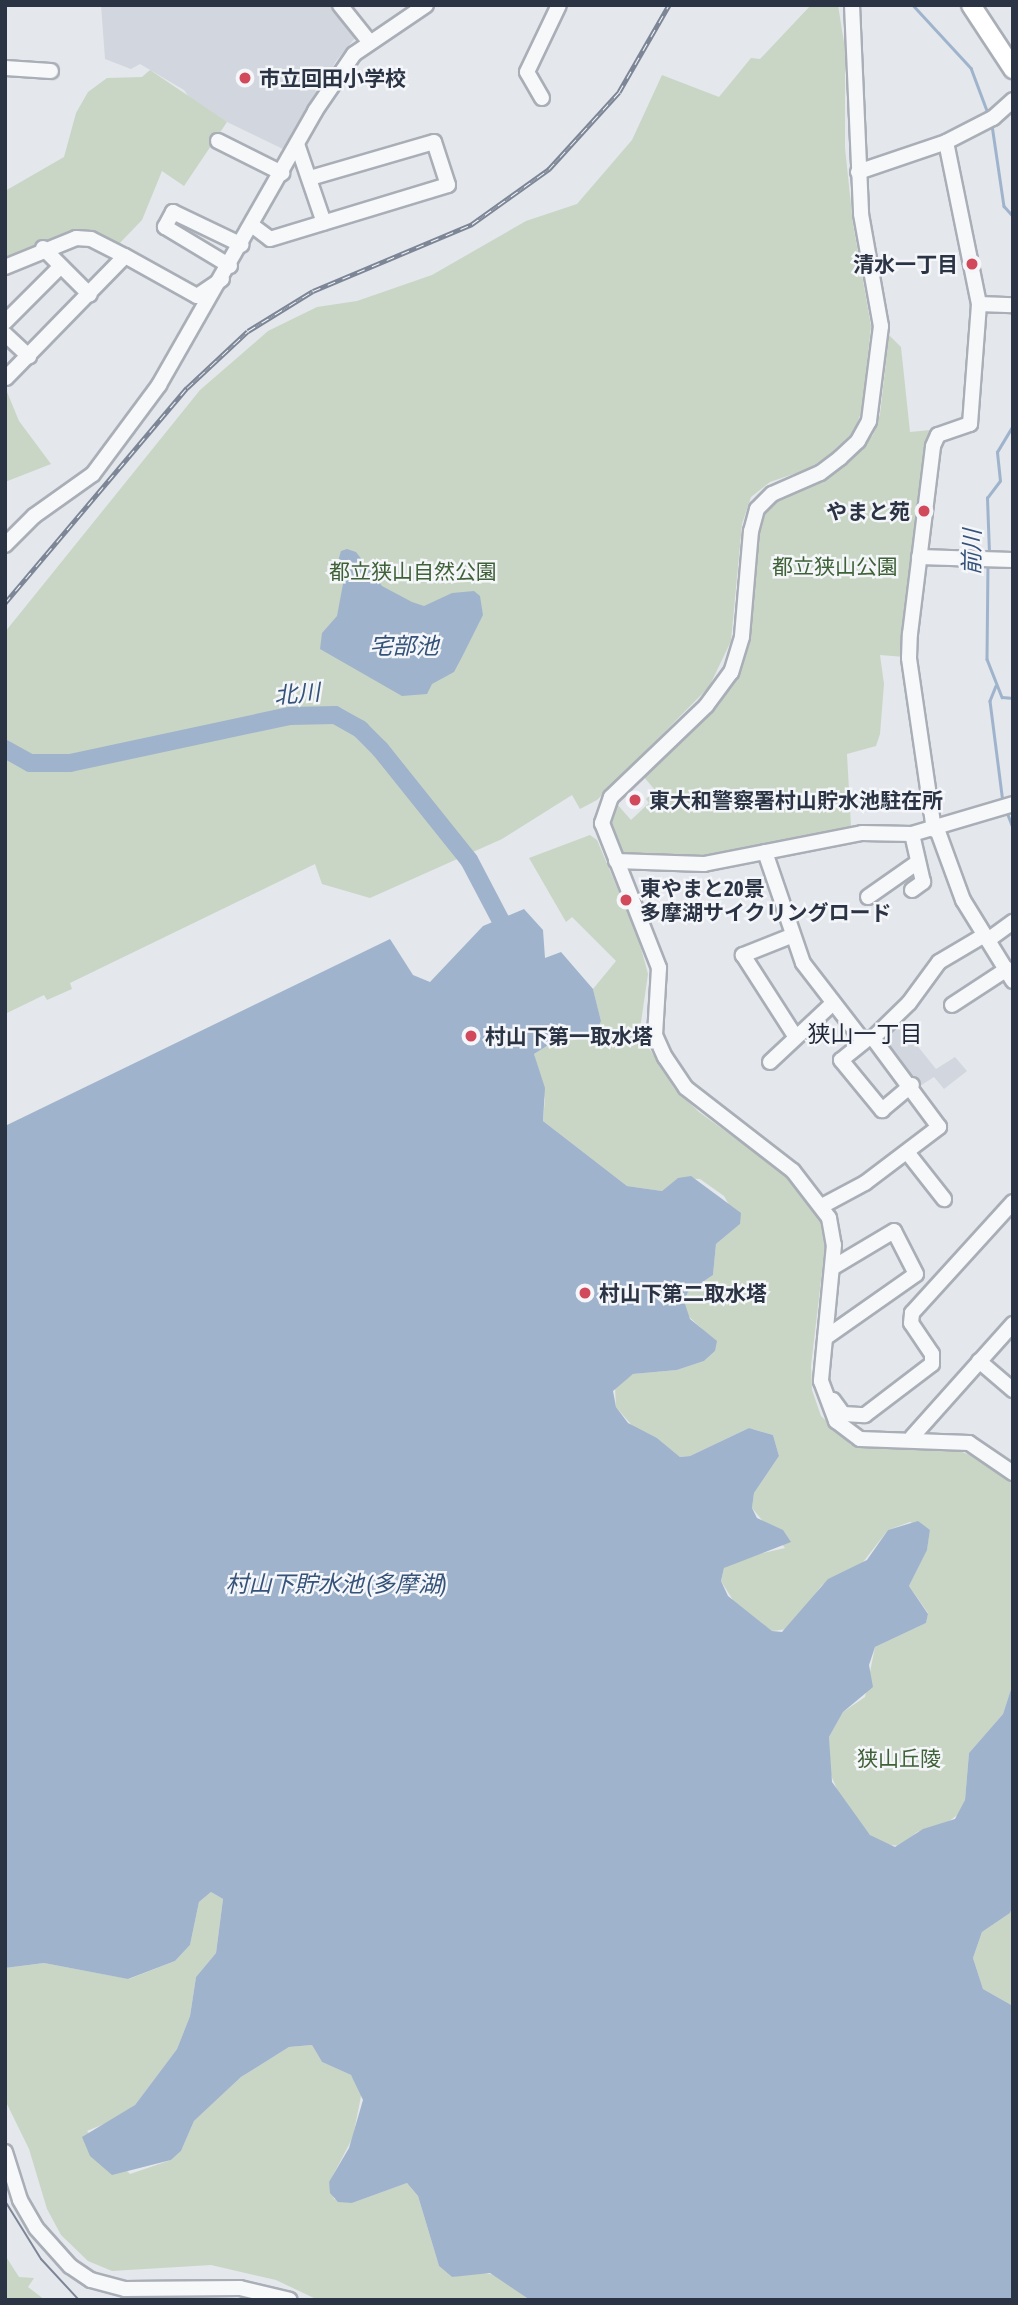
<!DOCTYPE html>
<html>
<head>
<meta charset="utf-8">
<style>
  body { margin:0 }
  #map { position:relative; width:1018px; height:2305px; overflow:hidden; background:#e4e7ec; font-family:"Asap Condensed","Noto Sans JP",sans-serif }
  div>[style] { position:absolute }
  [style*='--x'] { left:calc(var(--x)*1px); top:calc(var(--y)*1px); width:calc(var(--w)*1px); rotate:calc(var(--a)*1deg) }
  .built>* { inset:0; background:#d2d6de }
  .green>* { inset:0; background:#c9d6c5 }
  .water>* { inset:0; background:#9fb4cc }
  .stream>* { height:2.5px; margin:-1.25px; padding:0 1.25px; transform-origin:1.25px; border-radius:1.25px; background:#9fb4cc }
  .river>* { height:18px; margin:-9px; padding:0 9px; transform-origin:9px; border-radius:9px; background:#9fb4cc }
  .roads { filter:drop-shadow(2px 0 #a9aeb7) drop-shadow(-2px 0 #a9aeb7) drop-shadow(0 2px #a9aeb7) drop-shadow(0 -2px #a9aeb7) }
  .minor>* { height:14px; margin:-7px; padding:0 7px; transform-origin:7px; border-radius:7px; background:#f7f8fa }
  .major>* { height:18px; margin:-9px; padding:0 9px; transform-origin:9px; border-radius:9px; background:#fff }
  .tram>* { height:2px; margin:-1px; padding:0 1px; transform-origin:1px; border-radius:1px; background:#7d8696 }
  .rail>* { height:5px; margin-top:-2.5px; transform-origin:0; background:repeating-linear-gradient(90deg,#f4f6f9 0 8px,#7d8696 0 16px); box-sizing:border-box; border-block:2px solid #7d8696 }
  .dots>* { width:19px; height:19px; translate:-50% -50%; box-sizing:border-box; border:4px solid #f4f6f9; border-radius:50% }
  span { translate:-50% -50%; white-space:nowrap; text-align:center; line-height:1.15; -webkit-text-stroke:5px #f4f6f9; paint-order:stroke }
  .poi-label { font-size:21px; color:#2b3445; font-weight:700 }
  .left { translate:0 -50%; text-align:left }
  .right { translate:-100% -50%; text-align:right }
  .park-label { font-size:21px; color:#3f6138 }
  .water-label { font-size:23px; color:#34527a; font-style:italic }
  .neighbourhood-label { font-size:23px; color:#1d2536 }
  .frame { position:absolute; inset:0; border:7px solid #2b3445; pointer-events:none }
</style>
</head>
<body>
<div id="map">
  <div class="built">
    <i style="clip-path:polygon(101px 5px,332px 5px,356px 37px,336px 61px,285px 150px,196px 107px,184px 90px,140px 64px,131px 69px,105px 59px)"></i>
    <i style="clip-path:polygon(899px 1023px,936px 1069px,955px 1057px,967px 1071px,944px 1089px,934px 1077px,920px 1086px,883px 1041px)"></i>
  </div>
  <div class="green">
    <i style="clip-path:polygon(811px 5px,838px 5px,845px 49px,845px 148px,853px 224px,871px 326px,862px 410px,854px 431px,830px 454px,808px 469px,770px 482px,751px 497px,742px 524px,731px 641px,709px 687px,597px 800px,580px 809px,572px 795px,502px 839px,370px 898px,322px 884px,315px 864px,70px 983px,72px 989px,47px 1000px,44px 995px,5px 1014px,5px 632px,200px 390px,268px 331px,317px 307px,357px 301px,432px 275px,526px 221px,577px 204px,632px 140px,662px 75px,719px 97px,751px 58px,760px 59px)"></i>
    <i style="clip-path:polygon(150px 70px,227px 122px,184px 186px,162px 171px,142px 220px,116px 247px,76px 234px,5px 260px,5px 191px,64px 157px,76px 113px,88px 92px,107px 78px,142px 77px)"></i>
    <i style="clip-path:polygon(889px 335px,901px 347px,910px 432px,931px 430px,905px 657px,880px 655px,884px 684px,880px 734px,876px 746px,847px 754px,851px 827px,704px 859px,622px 852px,609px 820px,616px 803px,631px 820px,649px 803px,646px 799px,655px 790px,643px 776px,719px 705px,737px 676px,750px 635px,759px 527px,766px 512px,780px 498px,820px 482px,856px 455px,873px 435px,880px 414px)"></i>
    <i style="clip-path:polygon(5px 387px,19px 421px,51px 464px,5px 482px)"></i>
    <i style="clip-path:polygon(590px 835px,597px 840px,638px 937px,648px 974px,640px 1029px,642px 1037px,674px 1088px,699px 1112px,781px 1171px,820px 1220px,825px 1246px,811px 1366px,812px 1390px,821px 1416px,851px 1445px,957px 1450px,982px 1460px,1013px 1484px,1013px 1683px,1003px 1714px,969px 1753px,965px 1800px,960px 1813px,948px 1822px,917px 1832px,901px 1846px,882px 1844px,870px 1835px,839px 1794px,830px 1773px,829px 1737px,843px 1712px,865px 1697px,875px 1647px,926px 1623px,928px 1613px,909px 1586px,927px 1549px,930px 1530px,910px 1522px,888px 1530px,860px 1566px,822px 1585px,788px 1629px,772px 1631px,736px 1605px,721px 1581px,724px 1568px,741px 1558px,785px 1548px,752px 1508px,754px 1493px,779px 1456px,773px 1435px,749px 1428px,690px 1456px,680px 1457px,657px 1438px,635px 1429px,616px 1407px,615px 1387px,633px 1374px,677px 1370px,704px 1361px,715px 1351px,701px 1328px,685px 1313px,684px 1301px,688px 1292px,713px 1275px,716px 1244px,740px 1224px,724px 1196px,700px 1179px,679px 1178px,662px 1191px,627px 1186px,543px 1121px,545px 1099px,534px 1054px,555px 1041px,576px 1040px,601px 1021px,593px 989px,616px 961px,572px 917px,566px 922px,529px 858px)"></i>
    <i style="clip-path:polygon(211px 1892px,223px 1899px,216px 1953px,196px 1977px,190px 2016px,177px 2049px,135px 2105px,116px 2119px,87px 2131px,130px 2174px,171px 2160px,181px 2151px,194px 2121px,241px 2077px,289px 2047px,312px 2045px,322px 2062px,351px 2075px,362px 2091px,353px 2137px,329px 2183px,334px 2199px,352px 2203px,407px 2183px,418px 2196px,439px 2266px,452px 2277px,477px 2272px,496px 2275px,530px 2300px,318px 2300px,276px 2280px,211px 2265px,112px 2271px,88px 2261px,61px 2235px,47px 2209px,29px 2149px,5px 2100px,5px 1968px,44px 1963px,129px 1979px,175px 1961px,190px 1945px,199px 1902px)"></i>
    <i style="clip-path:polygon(1013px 1906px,1013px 2006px,983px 1989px,973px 1958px,982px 1932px,1010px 1913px)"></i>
    <i style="clip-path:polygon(5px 2255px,19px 2277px,34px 2278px,28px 2287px,45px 2300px,5px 2300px)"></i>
  </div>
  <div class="water">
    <i style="clip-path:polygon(347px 549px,356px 552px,382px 586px,412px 602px,424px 606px,452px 593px,474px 591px,480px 596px,483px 615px,462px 657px,454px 672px,432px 684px,427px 694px,402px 696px,320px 649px,322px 633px,337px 616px,343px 584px,338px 561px,341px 551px)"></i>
    <i style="clip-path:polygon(524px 909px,543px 930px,545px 958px,561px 952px,593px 989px,601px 1021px,596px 1032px,587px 1037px,555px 1041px,534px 1054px,545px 1088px,543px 1121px,627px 1186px,662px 1191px,678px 1178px,691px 1176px,741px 1213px,740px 1224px,716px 1244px,713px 1275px,688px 1292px,684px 1301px,690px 1319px,717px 1341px,715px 1351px,704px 1361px,677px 1370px,633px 1374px,613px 1391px,616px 1407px,628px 1423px,657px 1438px,680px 1457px,690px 1456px,749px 1428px,773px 1435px,779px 1456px,754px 1493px,752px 1508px,757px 1518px,783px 1530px,791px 1542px,724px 1568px,721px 1581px,728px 1596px,772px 1631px,782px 1632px,828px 1579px,867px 1560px,888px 1530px,918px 1521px,930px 1530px,927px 1550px,909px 1586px,928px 1614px,926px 1623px,875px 1647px,869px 1665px,873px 1687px,843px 1712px,829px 1737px,832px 1782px,870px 1835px,895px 1847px,923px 1829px,955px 1819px,965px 1800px,969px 1753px,1003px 1714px,1013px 1683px,1013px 1906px,1010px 1913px,982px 1932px,973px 1958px,983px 1989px,1013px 2006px,1013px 2300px,530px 2300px,490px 2273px,452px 2277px,439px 2266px,418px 2196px,407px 2183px,352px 2203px,338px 2202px,330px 2193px,329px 2182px,349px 2148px,363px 2100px,351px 2075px,322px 2062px,312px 2045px,289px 2047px,241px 2077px,194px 2121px,181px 2151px,171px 2160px,112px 2175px,90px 2156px,82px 2137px,135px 2105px,177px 2049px,190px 2016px,196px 1977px,216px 1953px,223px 1899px,211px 1892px,199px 1902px,190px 1945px,175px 1961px,128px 1979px,44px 1963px,5px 1968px,5px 1126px,390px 939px,413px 975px,430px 982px,483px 926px)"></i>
  </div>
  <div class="stream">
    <i style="--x:913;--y:5;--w:86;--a:47.4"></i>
    <i style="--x:971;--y:68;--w:51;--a:69.4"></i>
    <i style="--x:992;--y:125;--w:82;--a:81.6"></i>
    <i style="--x:1004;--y:206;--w:13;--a:48"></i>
    <i style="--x:989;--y:553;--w:55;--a:-92.1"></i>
    <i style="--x:987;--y:498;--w:21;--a:-53"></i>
    <i style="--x:1000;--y:481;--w:29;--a:-96"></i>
    <i style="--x:997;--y:452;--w:31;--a:-59"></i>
    <i style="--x:988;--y:563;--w:96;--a:90.6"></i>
    <i style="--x:987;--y:659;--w:41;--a:68.5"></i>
    <i style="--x:1002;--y:697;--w:11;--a:5"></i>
    <i style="--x:996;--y:686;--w:16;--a:112"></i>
    <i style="--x:990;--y:701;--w:103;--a:82.7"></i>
    <i style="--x:1007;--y:812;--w:17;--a:69"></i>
  </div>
  <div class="river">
    <i style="--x:5;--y:749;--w:29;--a:29"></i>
    <i style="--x:30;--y:763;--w:40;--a:0"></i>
    <i style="--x:70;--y:763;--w:225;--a:-12.1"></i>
    <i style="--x:290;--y:716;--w:45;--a:-1.3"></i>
    <i style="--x:335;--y:715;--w:29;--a:29"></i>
    <i style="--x:360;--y:729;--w:28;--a:45"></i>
    <i style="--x:380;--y:749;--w:142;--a:51.3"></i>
    <i style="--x:469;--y:860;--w:67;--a:62.3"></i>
  </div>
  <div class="roads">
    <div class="minor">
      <i style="--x:340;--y:5;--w:45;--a:51.3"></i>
      <i style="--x:852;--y:5;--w:209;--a:87.5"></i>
      <i style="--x:861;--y:214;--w:114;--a:79.9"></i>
      <i style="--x:881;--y:326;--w:96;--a:97.2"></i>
      <i style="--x:869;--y:421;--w:23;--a:119"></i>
      <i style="--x:858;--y:441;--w:25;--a:137"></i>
      <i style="--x:840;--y:458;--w:25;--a:143"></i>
      <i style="--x:820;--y:473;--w:52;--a:156.4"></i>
      <i style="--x:772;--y:494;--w:21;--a:135"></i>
      <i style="--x:757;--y:509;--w:23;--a:105"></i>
      <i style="--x:751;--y:531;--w:106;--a:94.9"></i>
      <i style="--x:742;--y:637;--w:37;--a:107"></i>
      <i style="--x:731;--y:672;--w:42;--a:126.3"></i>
      <i style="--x:706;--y:706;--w:132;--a:136.2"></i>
      <i style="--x:611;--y:797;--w:28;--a:109"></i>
      <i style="--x:602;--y:823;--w:156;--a:68.5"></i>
      <i style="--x:659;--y:968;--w:67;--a:93.4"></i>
      <i style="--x:655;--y:1035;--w:24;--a:66"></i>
      <i style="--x:665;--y:1057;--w:37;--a:56"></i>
      <i style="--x:686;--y:1088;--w:135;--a:37.8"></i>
      <i style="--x:793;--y:1171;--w:59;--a:52.5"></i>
      <i style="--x:829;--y:1218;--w:27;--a:80"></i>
      <i style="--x:834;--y:1245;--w:137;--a:95.5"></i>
      <i style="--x:821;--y:1381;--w:43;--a:69.4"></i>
      <i style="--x:836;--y:1421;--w:30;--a:37"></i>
      <i style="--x:860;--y:1439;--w:109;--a:2.1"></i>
      <i style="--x:969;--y:1443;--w:53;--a:34.3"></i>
      <i style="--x:5;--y:68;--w:46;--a:3.7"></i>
      <i style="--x:542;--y:98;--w:30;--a:-120"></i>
      <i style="--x:527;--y:72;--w:74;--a:-64.5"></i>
      <i style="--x:218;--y:141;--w:72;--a:26.6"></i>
      <i style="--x:297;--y:144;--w:83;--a:71.1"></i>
      <i style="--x:858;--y:172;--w:93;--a:-18.8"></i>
      <i style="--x:946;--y:142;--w:53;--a:-27.1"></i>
      <i style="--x:993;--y:118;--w:27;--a:-42"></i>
      <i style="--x:253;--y:226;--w:21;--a:37"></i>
      <i style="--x:270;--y:239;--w:186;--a:-16.9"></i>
      <i style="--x:448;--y:185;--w:45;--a:-108"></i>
      <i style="--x:434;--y:142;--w:129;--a:163.8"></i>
      <i style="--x:43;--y:248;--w:66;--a:45"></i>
      <i style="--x:230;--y:266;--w:76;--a:-149"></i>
      <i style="--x:165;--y:227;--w:17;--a:-62"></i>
      <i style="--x:173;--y:212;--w:76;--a:25.6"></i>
      <i style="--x:5;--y:267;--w:77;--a:-22.2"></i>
      <i style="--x:76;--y:238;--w:15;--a:4"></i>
      <i style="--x:91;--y:239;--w:38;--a:27"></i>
      <i style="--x:979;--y:304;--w:34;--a:2"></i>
      <i style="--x:5;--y:322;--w:79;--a:-45"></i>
      <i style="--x:5;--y:334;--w:33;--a:43"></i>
      <i style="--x:6;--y:378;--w:170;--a:-45.7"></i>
      <i style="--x:125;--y:256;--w:82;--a:29.1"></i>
      <i style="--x:197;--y:296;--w:30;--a:-34"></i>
      <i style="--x:5;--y:545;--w:41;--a:-45"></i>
      <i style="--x:34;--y:516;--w:72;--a:-35.4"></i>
      <i style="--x:93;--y:474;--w:111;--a:-53.4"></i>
      <i style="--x:159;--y:385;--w:315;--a:-60.3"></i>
      <i style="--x:315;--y:111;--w:69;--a:-55.6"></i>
      <i style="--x:354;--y:54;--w:87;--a:-34.2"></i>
      <i style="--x:919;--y:557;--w:94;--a:1.8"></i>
      <i style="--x:937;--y:829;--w:76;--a:69.9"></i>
      <i style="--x:963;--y:900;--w:95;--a:58.3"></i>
      <i style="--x:934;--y:830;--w:174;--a:-98.3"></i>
      <i style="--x:909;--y:658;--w:24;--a:-88"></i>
      <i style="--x:910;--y:634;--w:189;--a:-83"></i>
      <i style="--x:933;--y:446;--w:12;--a:-66"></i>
      <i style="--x:938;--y:435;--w:34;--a:-19"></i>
      <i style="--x:970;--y:424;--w:120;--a:-85.7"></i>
      <i style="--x:979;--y:304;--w:165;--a:-101.5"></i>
      <i style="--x:765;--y:852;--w:117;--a:71.1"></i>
      <i style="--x:803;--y:963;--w:95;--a:52.3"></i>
      <i style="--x:861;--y:1038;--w:12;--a:0"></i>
      <i style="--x:873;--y:1038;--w:50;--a:-44.2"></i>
      <i style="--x:909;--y:1003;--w:51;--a:-53.8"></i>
      <i style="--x:939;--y:962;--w:51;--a:-30.6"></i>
      <i style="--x:616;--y:861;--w:88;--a:2"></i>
      <i style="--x:704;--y:864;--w:161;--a:-11.1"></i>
      <i style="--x:862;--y:833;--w:50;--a:1.1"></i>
      <i style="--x:912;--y:834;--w:105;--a:-16.5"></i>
      <i style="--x:912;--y:890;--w:14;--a:-36"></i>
      <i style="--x:923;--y:882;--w:49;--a:-102.9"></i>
      <i style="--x:868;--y:897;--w:61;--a:-35"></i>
      <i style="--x:791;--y:936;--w:52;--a:158.4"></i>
      <i style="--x:743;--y:955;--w:96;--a:57.3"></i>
      <i style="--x:988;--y:940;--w:31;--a:-36"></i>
      <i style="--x:952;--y:1005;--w:66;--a:-33.2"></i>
      <i style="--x:866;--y:1040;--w:32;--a:141"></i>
      <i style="--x:841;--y:1060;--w:65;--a:50.6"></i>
      <i style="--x:882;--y:1110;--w:39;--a:-40"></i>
      <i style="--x:770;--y:1062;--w:86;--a:-43.1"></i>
      <i style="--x:907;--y:1152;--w:60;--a:51.8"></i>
      <i style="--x:822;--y:1206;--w:49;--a:-28.1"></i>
      <i style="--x:865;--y:1183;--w:93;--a:-37.1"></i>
      <i style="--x:939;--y:1127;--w:111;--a:-126.6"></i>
      <i style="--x:825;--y:1338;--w:111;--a:-35.1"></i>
      <i style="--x:916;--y:1274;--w:48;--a:-117.1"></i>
      <i style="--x:894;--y:1231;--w:72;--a:149.2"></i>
      <i style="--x:979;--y:1361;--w:45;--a:40.5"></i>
      <i style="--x:833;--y:1400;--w:17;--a:54"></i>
      <i style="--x:843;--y:1414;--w:22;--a:3"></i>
      <i style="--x:865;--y:1415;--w:84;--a:-37.3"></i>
      <i style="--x:932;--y:1364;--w:10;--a:-90"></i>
      <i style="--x:932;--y:1354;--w:37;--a:-124"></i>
      <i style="--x:911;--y:1323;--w:10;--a:-84"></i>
      <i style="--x:912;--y:1313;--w:150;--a:-47.7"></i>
      <i style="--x:912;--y:1437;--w:152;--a:-48.2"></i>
      <i style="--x:5;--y:2152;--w:50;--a:72.6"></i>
      <i style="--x:20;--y:2200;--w:32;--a:60"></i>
      <i style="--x:36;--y:2228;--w:51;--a:48.2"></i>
      <i style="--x:70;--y:2266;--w:25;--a:34"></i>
      <i style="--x:91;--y:2280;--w:35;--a:15"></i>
      <i style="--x:125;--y:2289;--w:115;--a:-0.5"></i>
      <i style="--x:240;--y:2288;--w:51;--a:13.5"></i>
    </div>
    <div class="major">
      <i style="--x:971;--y:5;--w:77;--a:56.7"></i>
    </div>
  </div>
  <div class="tram">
    <i style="--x:5;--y:2201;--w:68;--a:58.2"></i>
    <i style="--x:41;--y:2259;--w:56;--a:47.2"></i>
  </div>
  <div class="rail">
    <i style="--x:5;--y:603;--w:282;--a:-49.8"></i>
    <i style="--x:187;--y:388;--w:83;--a:-43.1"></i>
    <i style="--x:248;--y:331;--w:76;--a:-31.6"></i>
    <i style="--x:313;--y:291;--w:173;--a:-22.8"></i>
    <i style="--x:472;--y:224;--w:95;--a:-35.5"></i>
    <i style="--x:549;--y:169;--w:104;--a:-47.7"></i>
    <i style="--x:619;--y:92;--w:100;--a:-60.1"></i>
  </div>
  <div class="dots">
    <i style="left:245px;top:78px;background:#d1495b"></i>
    <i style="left:972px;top:264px;background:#d1495b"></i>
    <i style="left:924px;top:511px;background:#d1495b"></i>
    <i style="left:635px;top:800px;background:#d1495b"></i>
    <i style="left:626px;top:900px;background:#d1495b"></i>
    <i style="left:471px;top:1036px;background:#d1495b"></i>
    <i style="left:585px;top:1293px;background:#d1495b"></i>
  </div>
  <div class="poi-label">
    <span class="left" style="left:259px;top:78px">市立回田小学校</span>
    <span class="right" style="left:958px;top:264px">清水一丁目</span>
    <span class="right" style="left:910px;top:511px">やまと苑</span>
    <span class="left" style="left:649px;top:800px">東大和警察署村山貯水池駐在所</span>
    <span class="left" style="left:640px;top:900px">東やまと20景<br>多摩湖サイクリングロード</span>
    <span class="left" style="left:485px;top:1036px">村山下第一取水塔</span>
    <span class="left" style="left:599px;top:1293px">村山下第二取水塔</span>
  </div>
  <div class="park-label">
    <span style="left:835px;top:566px">都立狭山公園</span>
    <span style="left:413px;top:571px">都立狭山自然公園</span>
    <span style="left:899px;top:1758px">狭山丘陵</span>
  </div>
  <div class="water-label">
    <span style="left:972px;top:552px;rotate:-89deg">前川</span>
    <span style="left:404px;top:646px">宅部池</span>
    <span style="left:297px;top:694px;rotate:-5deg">北川</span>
    <span style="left:336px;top:1584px">村山下貯水池 (多摩湖)</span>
  </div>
  <div class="neighbourhood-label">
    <span style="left:865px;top:1034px">狭山一丁目</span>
  </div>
  <div class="frame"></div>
</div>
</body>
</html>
